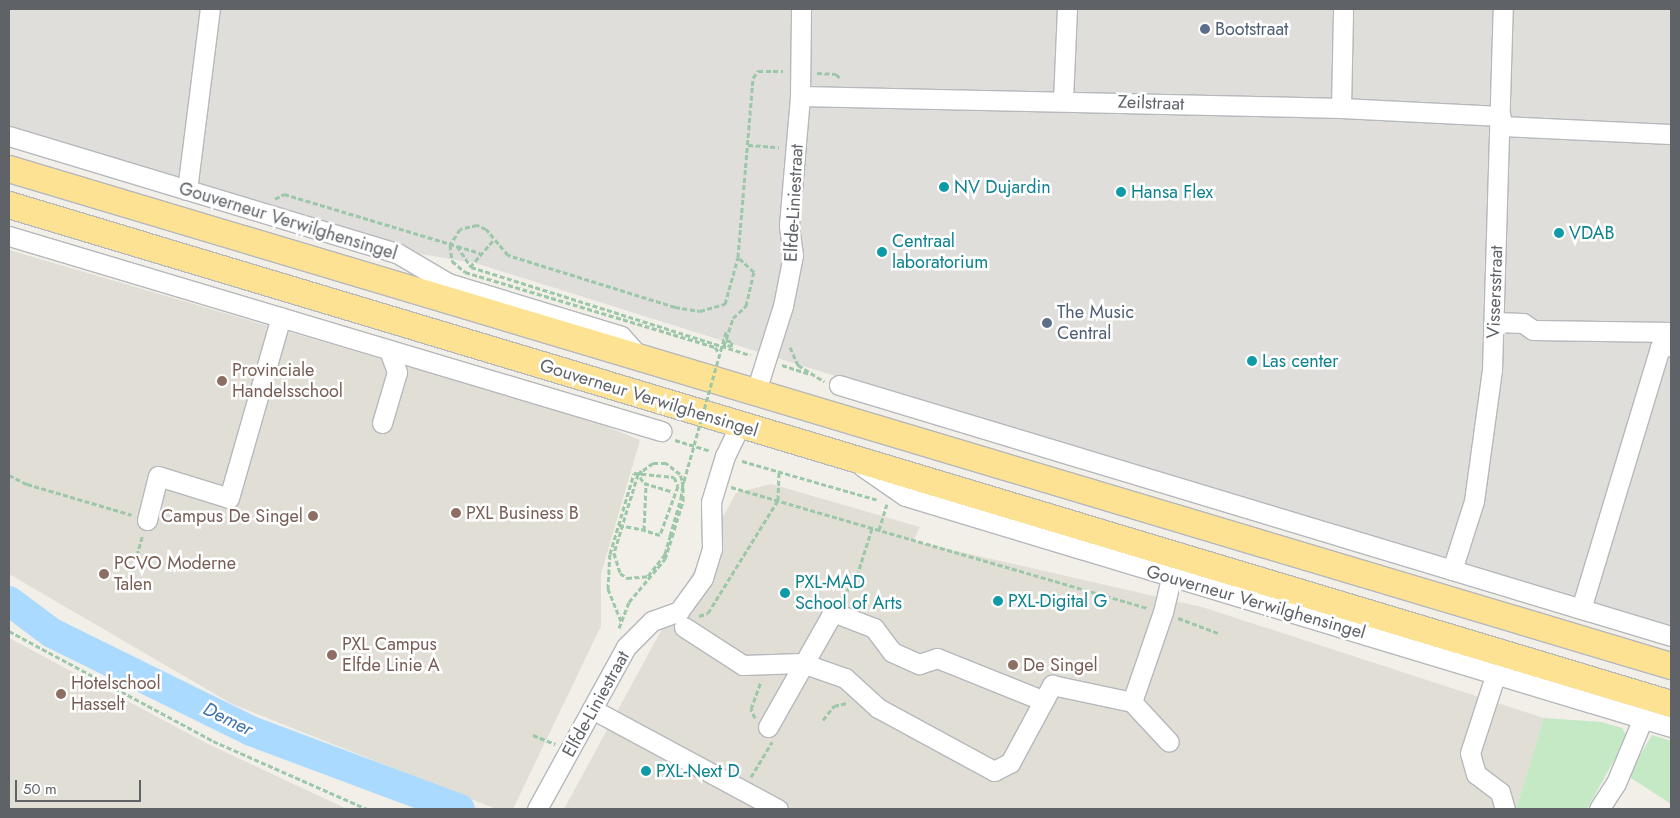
<!DOCTYPE html>
<html>
<head>
<meta charset="utf-8">
<style>
  body { margin:0 }
  #map { position:relative; width:1680px; height:818px; overflow:hidden; background:#f1efe8; font-family:Jost,sans-serif }
  div>[style] { position:absolute }
  [style*='--x'] { left:calc(var(--x)*1px); top:calc(var(--y)*1px); width:calc(var(--w)*1px); rotate:calc(var(--a)*1deg) }
  .industrial>* { inset:0; background:#e0deda }
  .education>* { inset:0; background:#e1ded6 }
  .green>* { inset:0; background:#c5e8c5 }
  .river>* { height:30px; margin:-15px; padding:0 15px; transform-origin:15px; border-radius:15px; background:#aadaff }
  .path>* { height:3px; margin-top:-1.5px; transform-origin:0; background:repeating-linear-gradient(90deg,#9cc7a9 0 5px,transparent 0 7.5px) }
  .roads { filter:drop-shadow(1px 0 #b5b8bc) drop-shadow(-1px 0 #b5b8bc) drop-shadow(0 1px #b5b8bc) drop-shadow(0 -1px #b5b8bc) }
  .minor>* { height:19px; margin:-9.5px; padding:0 9.5px; transform-origin:9.5px; border-radius:9.5px; background:#fff }
  .highway>* { height:26px; margin:-13px; padding:0 13px; transform-origin:13px; border-radius:13px; background:#fde293 }
  .path-bridge>* { height:3px; margin-top:-1.5px; transform-origin:0; background:repeating-linear-gradient(90deg,#9cc7a9 0 5px,transparent 0 7.5px) }
  .dots>* { width:14px; height:14px; translate:-50% -50%; box-sizing:border-box; border:2px solid #fff; border-radius:50% }
  span { translate:-50% -50%; white-space:nowrap; text-align:center; line-height:1.15; -webkit-text-stroke:5px #fff; paint-order:stroke }
  .service-label { font-size:18px; color:#4e5e75 }
  .left { translate:0 -50%; text-align:left }
  .street-label { font-size:18px; color:#5f6368 }
  .culture-label { font-size:18px; color:#0d838f }
  .education-label { font-size:18px; color:#785e54 }
  .right { translate:-100% -50%; text-align:right }
  .water-label { font-size:19px; color:#4174aa; font-style:italic }
  .frame { position:absolute; inset:0; border:10px solid #5f6368; pointer-events:none }
  .scale { position:absolute; left:15px; top:780px; width:126px; height:22px; box-sizing:border-box; border:2px solid #5f6368; border-top:0; padding-left:6px; font-size:15px; line-height:18px; white-space:nowrap; color:#5f6368; -webkit-text-stroke:4px #fff; paint-order:stroke }
</style>
</head>
<body>
<div id="map">
  <div class="industrial">
    <i style="clip-path:polygon(9px 9px,1671px 9px,1671px 628px,809px 368px,475px 263px,409px 252px,9px 130px)"></i>
  </div>
  <div class="education">
    <i style="clip-path:polygon(9px 250px,590px 420px,640px 440px,601px 574px,601px 626px,513px 809px,496px 809px,232px 704px,9px 574px)"></i>
    <i style="clip-path:polygon(771px 484px,920px 527px,913px 541px,1202px 607px,1544px 718px,1516px 809px,564px 809px,736px 493px)"></i>
    <i style="clip-path:polygon(9px 638px,208px 744px,347px 809px,9px 809px)"></i>
  </div>
  <div class="green">
    <i style="clip-path:polygon(1544px 718px,1601px 722px,1622px 728px,1627px 737px,1587px 809px,1516px 809px)"></i>
    <i style="clip-path:polygon(1652px 735px,1671px 741px,1671px 804px,1628px 776px)"></i>
  </div>
  <div class="river">
    <i style="--x:9;--y:601;--w:54;--a:36.7"></i>
    <i style="--x:52;--y:633;--w:222;--a:26.2"></i>
    <i style="--x:251;--y:731;--w:223;--a:20.5"></i>
  </div>
  <div class="path">
    <i style="--x:817;--y:73;--w:19;--a:3"></i>
    <i style="--x:836;--y:74;--w:7;--a:45"></i>
    <i style="--x:748;--y:145;--w:31;--a:4"></i>
    <i style="--x:275;--y:199;--w:10;--a:-29"></i>
    <i style="--x:284;--y:194;--w:181;--a:16.7"></i>
    <i style="--x:457;--y:246;--w:25;--a:56"></i>
    <i style="--x:471;--y:267;--w:293;--a:17.5"></i>
    <i style="--x:457;--y:246;--w:24;--a:17"></i>
    <i style="--x:470;--y:267;--w:37;--a:-49"></i>
    <i style="--x:675;--y:307;--w:25;--a:9"></i>
    <i style="--x:700;--y:311;--w:26;--a:-16"></i>
    <i style="--x:725;--y:304;--w:49;--a:-74.5"></i>
    <i style="--x:738;--y:257;--w:180;--a:-85.2"></i>
    <i style="--x:753;--y:78;--w:9;--a:-54"></i>
    <i style="--x:758;--y:71;--w:25;--a:0"></i>
    <i style="--x:726;--y:340;--w:6;--a:18"></i>
    <i style="--x:732;--y:342;--w:5;--a:101"></i>
    <i style="--x:731;--y:347;--w:4;--a:-146"></i>
    <i style="--x:724;--y:346;--w:29;--a:-72"></i>
    <i style="--x:733;--y:318;--w:18;--a:-43"></i>
    <i style="--x:746;--y:306;--w:35;--a:-77"></i>
    <i style="--x:754;--y:272;--w:22;--a:-137"></i>
    <i style="--x:790;--y:347;--w:20;--a:66"></i>
    <i style="--x:798;--y:365;--w:31;--a:32"></i>
    <i style="--x:782;--y:365;--w:28;--a:18"></i>
    <i style="--x:675;--y:440;--w:37;--a:17"></i>
    <i style="--x:742;--y:461;--w:141;--a:16"></i>
    <i style="--x:641;--y:470;--w:7;--a:98"></i>
    <i style="--x:640;--y:477;--w:7;--a:56"></i>
    <i style="--x:644;--y:483;--w:30;--a:17"></i>
    <i style="--x:9;--y:475;--w:20;--a:27"></i>
    <i style="--x:27;--y:484;--w:109;--a:16.4"></i>
    <i style="--x:731;--y:487;--w:434;--a:16.2"></i>
    <i style="--x:619;--y:525;--w:25;--a:11"></i>
    <i style="--x:644;--y:530;--w:46;--a:-87.5"></i>
    <i style="--x:879;--y:530;--w:27;--a:-73"></i>
    <i style="--x:135;--y:563;--w:30;--a:-75"></i>
    <i style="--x:842;--y:599;--w:27;--a:-57"></i>
    <i style="--x:857;--y:576;--w:50;--a:-72.6"></i>
    <i style="--x:699;--y:616;--w:9;--a:-18"></i>
    <i style="--x:708;--y:613;--w:133;--a:-58.2"></i>
    <i style="--x:778;--y:500;--w:29;--a:-88"></i>
    <i style="--x:1178;--y:618;--w:43;--a:20.6"></i>
    <i style="--x:621;--y:621;--w:35;--a:-112"></i>
    <i style="--x:608;--y:589;--w:35;--a:-87"></i>
    <i style="--x:610;--y:554;--w:84;--a:-73.5"></i>
    <i style="--x:634;--y:473;--w:40;--a:5.7"></i>
    <i style="--x:674;--y:477;--w:10;--a:66"></i>
    <i style="--x:678;--y:486;--w:52;--a:110.2"></i>
    <i style="--x:660;--y:535;--w:17;--a:-163"></i>
    <i style="--x:619;--y:628;--w:28;--a:-69"></i>
    <i style="--x:629;--y:602;--w:56;--a:-50.1"></i>
    <i style="--x:665;--y:559;--w:23;--a:-72"></i>
    <i style="--x:9;--y:631;--w:232;--a:28.3"></i>
    <i style="--x:213;--y:741;--w:168;--a:23.8"></i>
    <i style="--x:755;--y:718;--w:10;--a:-114"></i>
    <i style="--x:751;--y:709;--w:30;--a:-70"></i>
    <i style="--x:823;--y:720;--w:18;--a:-52"></i>
    <i style="--x:834;--y:706;--w:13;--a:-13"></i>
    <i style="--x:533;--y:735;--w:24;--a:22"></i>
    <i style="--x:751;--y:777;--w:41;--a:-59"></i>
  </div>
  <div class="roads">
    <div class="minor">
      <i style="--x:800;--y:96;--w:541;--a:1.27"></i>
      <i style="--x:1341;--y:108;--w:160;--a:2.9"></i>
      <i style="--x:1063;--y:100;--w:91;--a:-87.5"></i>
      <i style="--x:1341;--y:108;--w:99;--a:-88.8"></i>
      <i style="--x:1501;--y:126;--w:170;--a:2.7"></i>
      <i style="--x:9;--y:136;--w:405;--a:16.8"></i>
      <i style="--x:397;--y:253;--w:59;--a:30.5"></i>
      <i style="--x:448;--y:283;--w:181;--a:17"></i>
      <i style="--x:621;--y:336;--w:28;--a:48"></i>
      <i style="--x:187;--y:190;--w:182;--a:-82.8"></i>
      <i style="--x:9;--y:236;--w:681;--a:16.65"></i>
      <i style="--x:1494;--y:322;--w:29;--a:2"></i>
      <i style="--x:1523;--y:323;--w:12;--a:35"></i>
      <i style="--x:1533;--y:330;--w:138;--a:0.8"></i>
      <i style="--x:839;--y:385;--w:869;--a:16.79"></i>
      <i style="--x:756;--y:391;--w:89;--a:-72.4"></i>
      <i style="--x:783;--y:306;--w:52;--a:-78.9"></i>
      <i style="--x:793;--y:255;--w:30;--a:-98"></i>
      <i style="--x:789;--y:225;--w:129;--a:-85.1"></i>
      <i style="--x:800;--y:96;--w:87;--a:-89.3"></i>
      <i style="--x:382;--y:423;--w:53;--a:-73.6"></i>
      <i style="--x:397;--y:372;--w:23;--a:-110"></i>
      <i style="--x:863;--y:467;--w:51;--a:34.6"></i>
      <i style="--x:905;--y:496;--w:800;--a:16.78"></i>
      <i style="--x:147;--y:520;--w:45;--a:-76"></i>
      <i style="--x:158;--y:476;--w:74;--a:17.2"></i>
      <i style="--x:229;--y:498;--w:188;--a:-74"></i>
      <i style="--x:1452;--y:570;--w:72;--a:-72.3"></i>
      <i style="--x:1474;--y:501;--w:132;--a:-82.2"></i>
      <i style="--x:1492;--y:370;--w:361;--a:-88.3"></i>
      <i style="--x:1581;--y:609;--w:274;--a:-73.2"></i>
      <i style="--x:1660;--y:347;--w:11;--a:-5"></i>
      <i style="--x:684;--y:627;--w:70;--a:32.8"></i>
      <i style="--x:743;--y:665;--w:59;--a:-1.9"></i>
      <i style="--x:802;--y:663;--w:46;--a:19.2"></i>
      <i style="--x:845;--y:678;--w:45;--a:42.3"></i>
      <i style="--x:878;--y:708;--w:132;--a:28.5"></i>
      <i style="--x:994;--y:771;--w:18;--a:-27"></i>
      <i style="--x:1010;--y:763;--w:89;--a:-61.7"></i>
      <i style="--x:1052;--y:685;--w:82;--a:12"></i>
      <i style="--x:1132;--y:702;--w:95;--a:-71"></i>
      <i style="--x:1163;--y:612;--w:47;--a:-76.6"></i>
      <i style="--x:1496;--y:673;--w:84;--a:108"></i>
      <i style="--x:1470;--y:753;--w:22;--a:74"></i>
      <i style="--x:1476;--y:774;--w:30;--a:37"></i>
      <i style="--x:1500;--y:792;--w:18;--a:74"></i>
      <i style="--x:1132;--y:702;--w:54;--a:47.2"></i>
      <i style="--x:592;--y:709;--w:211;--a:28.3"></i>
      <i style="--x:768;--y:727;--w:132;--a:-60.5"></i>
      <i style="--x:833;--y:612;--w:44;--a:21.3"></i>
      <i style="--x:874;--y:628;--w:30;--a:53"></i>
      <i style="--x:892;--y:652;--w:30;--a:24"></i>
      <i style="--x:919;--y:664;--w:19;--a:-18"></i>
      <i style="--x:937;--y:658;--w:115;--a:21.9"></i>
      <i style="--x:537;--y:809;--w:185;--a:-61.2"></i>
      <i style="--x:626;--y:647;--w:37;--a:-45"></i>
      <i style="--x:652;--y:621;--w:29;--a:-20"></i>
      <i style="--x:679;--y:611;--w:41;--a:-54"></i>
      <i style="--x:703;--y:578;--w:30;--a:-73"></i>
      <i style="--x:712;--y:549;--w:47;--a:-91.2"></i>
      <i style="--x:711;--y:502;--w:48;--a:-73.1"></i>
      <i style="--x:725;--y:456;--w:34;--a:-64"></i>
      <i style="--x:1599;--y:809;--w:31;--a:-57"></i>
      <i style="--x:1616;--y:783;--w:70;--a:-67.4"></i>
    </div>
    <div class="highway">
      <i style="--x:9;--y:169;--w:1735;--a:16.65"></i>
      <i style="--x:9;--y:205;--w:1735;--a:16.71"></i>
    </div>
  </div>
  <div class="path-bridge">
    <i style="--x:675;--y:307;--w:175;--a:-162.7"></i>
    <i style="--x:508;--y:255;--w:34;--a:-130"></i>
    <i style="--x:486;--y:229;--w:10;--a:-156"></i>
    <i style="--x:477;--y:225;--w:17;--a:167"></i>
    <i style="--x:460;--y:229;--w:19;--a:122"></i>
    <i style="--x:450;--y:245;--w:16;--a:83"></i>
    <i style="--x:452;--y:261;--w:17;--a:40"></i>
    <i style="--x:465;--y:272;--w:261;--a:16.7"></i>
    <i style="--x:715;--y:347;--w:7;--a:56"></i>
    <i style="--x:672;--y:537;--w:39;--a:-73"></i>
    <i style="--x:683;--y:500;--w:14;--a:-90"></i>
    <i style="--x:683;--y:486;--w:6;--a:-99"></i>
    <i style="--x:682;--y:480;--w:6;--a:-108"></i>
    <i style="--x:680;--y:474;--w:18;--a:-142"></i>
    <i style="--x:666;--y:463;--w:13;--a:180"></i>
    <i style="--x:653;--y:463;--w:19;--a:144"></i>
    <i style="--x:638;--y:474;--w:83;--a:106.9"></i>
    <i style="--x:614;--y:553;--w:21;--a:73"></i>
    <i style="--x:620;--y:573;--w:9;--a:36"></i>
    <i style="--x:627;--y:578;--w:21;--a:-5"></i>
    <i style="--x:648;--y:576;--w:28;--a:-52"></i>
    <i style="--x:665;--y:554;--w:19;--a:-74"></i>
    <i style="--x:670;--y:536;--w:40;--a:-74"></i>
    <i style="--x:681;--y:498;--w:15;--a:-82"></i>
    <i style="--x:683;--y:483;--w:2;--a:-63"></i>
    <i style="--x:684;--y:481;--w:155;--a:-74.3"></i>
  </div>
  <div class="dots">
    <i style="left:1205px;top:29px;background:#5c6f8a"></i>
    <i style="left:944px;top:187px;background:#0f9aa8"></i>
    <i style="left:1121px;top:192px;background:#0f9aa8"></i>
    <i style="left:1559px;top:233px;background:#0f9aa8"></i>
    <i style="left:882px;top:252px;background:#0f9aa8"></i>
    <i style="left:1047px;top:323px;background:#5c6f8a"></i>
    <i style="left:1252px;top:361px;background:#0f9aa8"></i>
    <i style="left:222px;top:381px;background:#8d6e63"></i>
    <i style="left:456px;top:513px;background:#8d6e63"></i>
    <i style="left:313px;top:516px;background:#8d6e63"></i>
    <i style="left:104px;top:574px;background:#8d6e63"></i>
    <i style="left:785px;top:593px;background:#0f9aa8"></i>
    <i style="left:998px;top:601px;background:#0f9aa8"></i>
    <i style="left:332px;top:655px;background:#8d6e63"></i>
    <i style="left:1013px;top:665px;background:#8d6e63"></i>
    <i style="left:61px;top:694px;background:#8d6e63"></i>
    <i style="left:646px;top:771px;background:#0f9aa8"></i>
  </div>
  <div class="service-label">
    <span class="left" style="left:1215px;top:29px">Bootstraat</span>
    <span class="left" style="left:1057px;top:323px">The Music<br>Central</span>
  </div>
  <div class="street-label">
    <span style="left:1151px;top:103px;rotate:2deg">Zeilstraat</span>
    <span style="left:794px;top:203px;rotate:-87deg">Elfde-Liniestraat</span>
    <span style="left:288px;top:221px;rotate:17deg">Gouverneur Verwilghensingel</span>
    <span style="left:1495px;top:292px;rotate:-88deg">Vissersstraat</span>
    <span style="left:649px;top:398px;rotate:17deg">Gouverneur Verwilghensingel</span>
    <span style="left:1256px;top:602px;rotate:16deg">Gouverneur Verwilghensingel</span>
    <span style="left:596px;top:704px;rotate:-61deg">Elfde-Liniestraat</span>
  </div>
  <div class="culture-label">
    <span class="left" style="left:954px;top:187px">NV Dujardin</span>
    <span class="left" style="left:1131px;top:192px">Hansa Flex</span>
    <span class="left" style="left:1569px;top:233px">VDAB</span>
    <span class="left" style="left:892px;top:252px">Centraal<br>laboratorium</span>
    <span class="left" style="left:1262px;top:361px">Las center</span>
    <span class="left" style="left:795px;top:593px">PXL-MAD<br>School of Arts</span>
    <span class="left" style="left:1008px;top:601px">PXL-Digital G</span>
    <span class="left" style="left:656px;top:771px">PXL-Next D</span>
  </div>
  <div class="education-label">
    <span class="left" style="left:232px;top:381px">Provinciale<br>Handelsschool</span>
    <span class="left" style="left:466px;top:513px">PXL Business B</span>
    <span class="right" style="left:303px;top:516px">Campus De Singel</span>
    <span class="left" style="left:114px;top:574px">PCVO Moderne<br>Talen</span>
    <span class="left" style="left:342px;top:655px">PXL Campus<br>Elfde Linie A</span>
    <span class="left" style="left:1023px;top:665px">De Singel</span>
    <span class="left" style="left:71px;top:694px">Hotelschool<br>Hasselt</span>
  </div>
  <div class="water-label">
    <span style="left:228px;top:719px;rotate:26deg">Demer</span>
  </div>
  <div class="frame"></div>
  <div class="scale">50 m</div>
</div>
</body>
</html>
